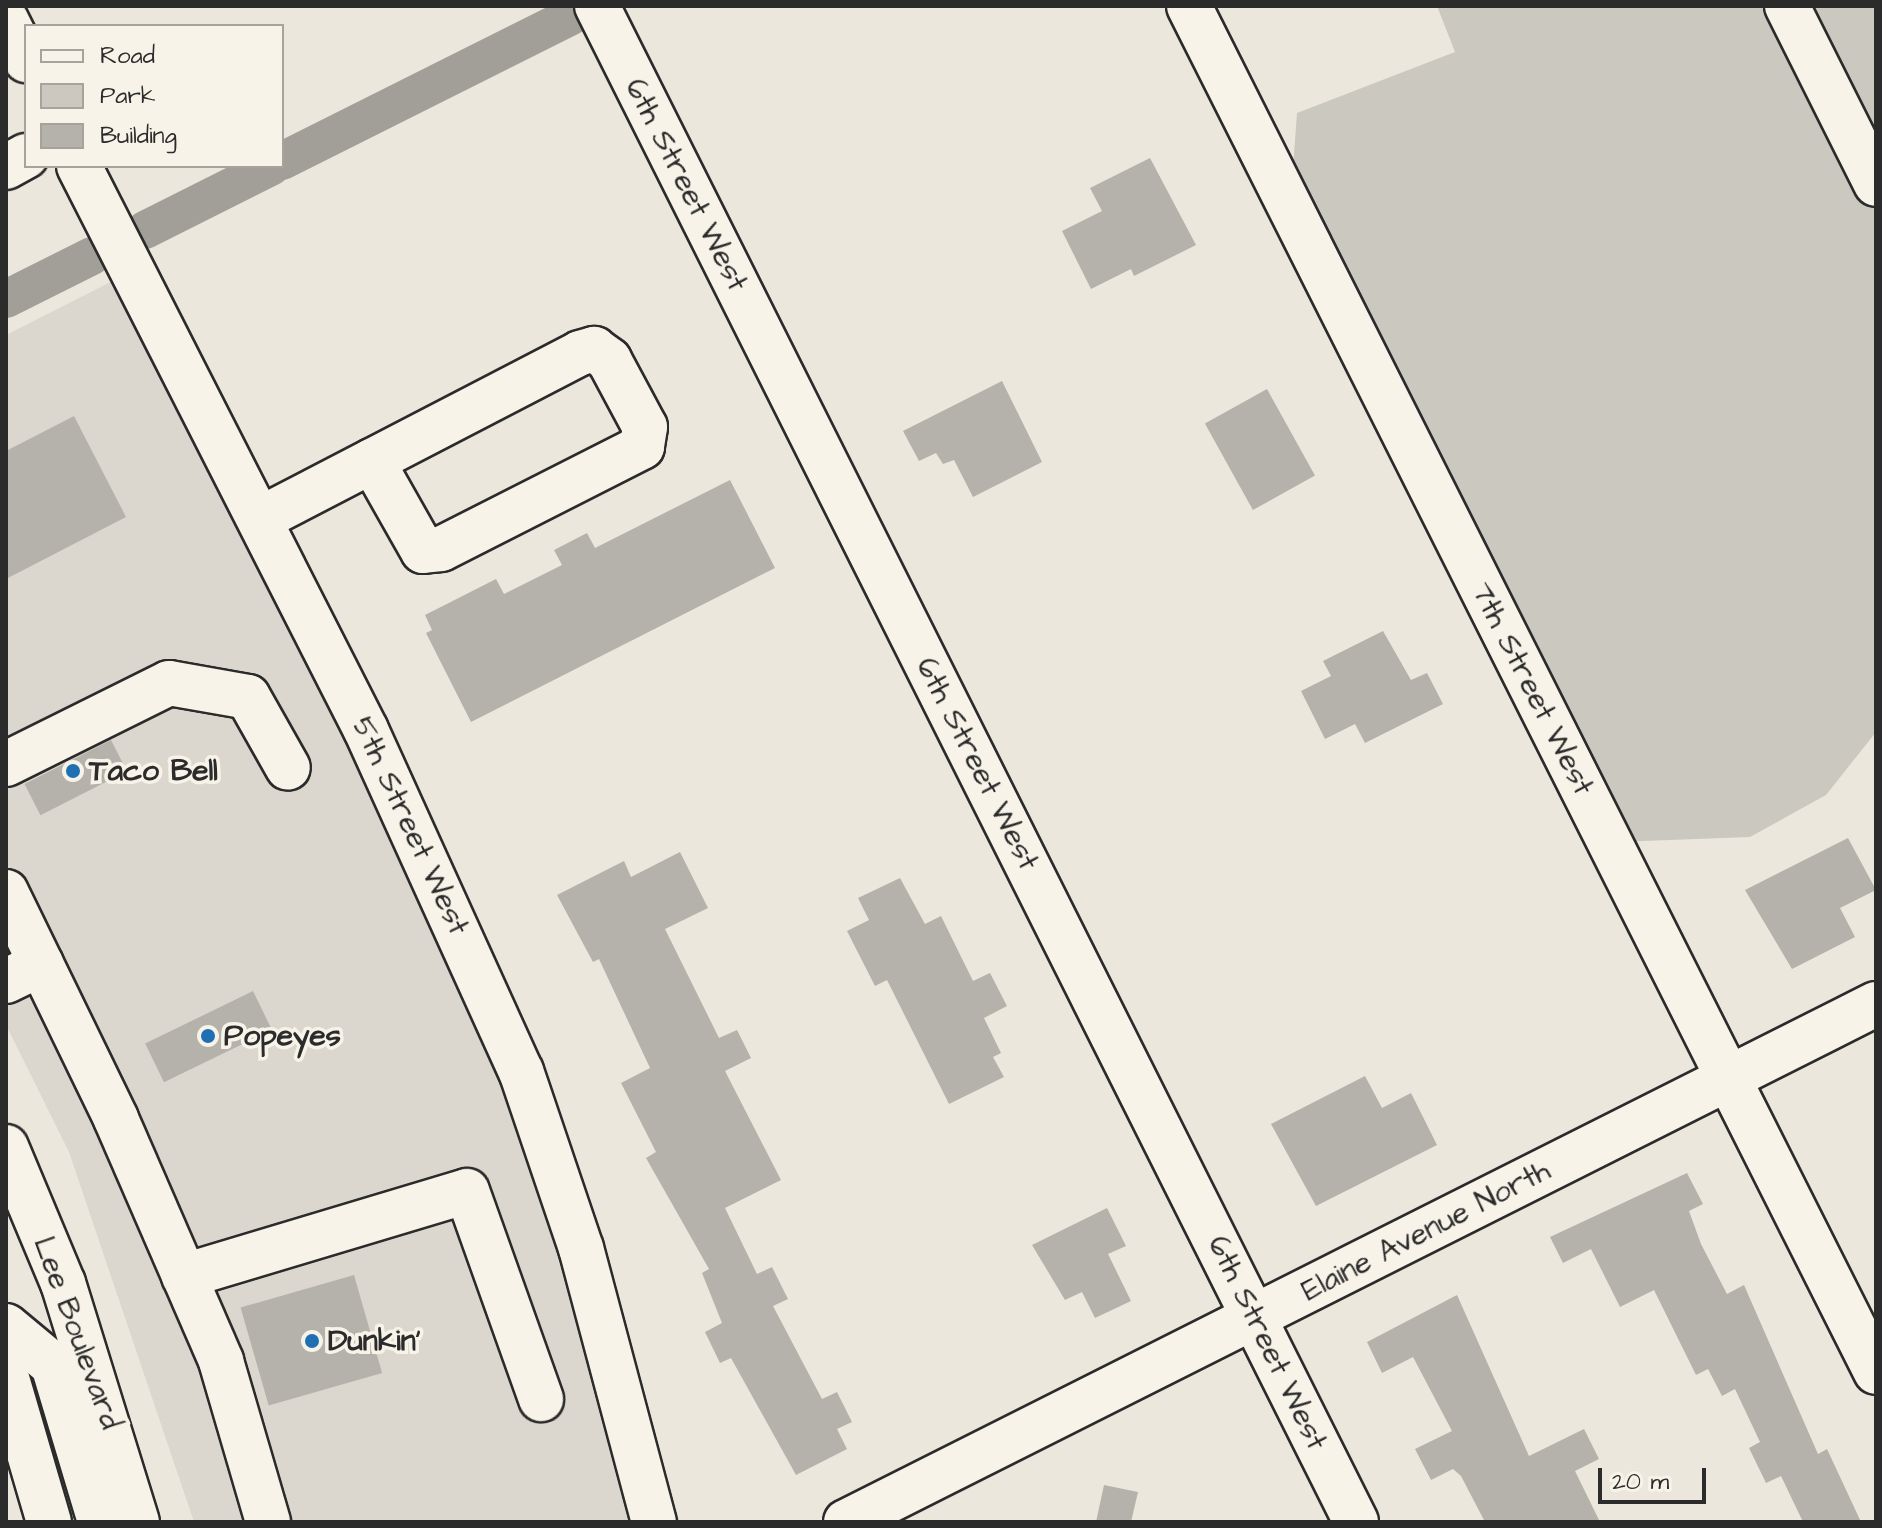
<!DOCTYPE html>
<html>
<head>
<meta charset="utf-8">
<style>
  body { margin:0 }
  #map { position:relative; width:1882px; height:1528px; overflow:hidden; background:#ebe7dd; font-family:"Architects Daughter",sans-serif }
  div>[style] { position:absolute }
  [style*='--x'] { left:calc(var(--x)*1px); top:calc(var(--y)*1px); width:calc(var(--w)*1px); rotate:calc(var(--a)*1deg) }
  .built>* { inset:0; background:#dbd7ce }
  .green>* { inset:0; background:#cbc8bf }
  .canal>* { height:38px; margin:-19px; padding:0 19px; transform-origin:19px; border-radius:19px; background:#a29f98 }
  .building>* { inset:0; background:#b5b2ab; transform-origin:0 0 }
  .roads { filter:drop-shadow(2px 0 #2b2b2b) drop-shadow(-2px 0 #2b2b2b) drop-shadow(0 2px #2b2b2b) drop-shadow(0 -2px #2b2b2b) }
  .minor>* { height:44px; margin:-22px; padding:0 22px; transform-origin:22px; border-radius:22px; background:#f7f3e8 }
  .major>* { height:44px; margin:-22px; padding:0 22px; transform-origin:22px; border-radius:22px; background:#f7f3e8 }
  .dots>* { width:22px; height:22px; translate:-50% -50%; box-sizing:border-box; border:4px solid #f7f3e8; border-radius:50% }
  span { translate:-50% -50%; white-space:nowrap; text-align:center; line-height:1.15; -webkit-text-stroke:7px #f7f3e8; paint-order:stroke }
  .street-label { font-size:30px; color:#2b2b2b }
  .poi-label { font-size:30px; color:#2b2b2b; font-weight:700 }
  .left { translate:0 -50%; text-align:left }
  .frame { position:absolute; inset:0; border:8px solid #2b2b2b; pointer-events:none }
  .legend { position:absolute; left:24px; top:24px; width:260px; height:144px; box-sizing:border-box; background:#f7f3e8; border:2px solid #a5a39c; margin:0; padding:10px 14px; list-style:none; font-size:24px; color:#2b2b2b }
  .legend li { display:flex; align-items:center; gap:16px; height:40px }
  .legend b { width:40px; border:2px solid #a5a39c }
  .scale { position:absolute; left:1598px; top:1468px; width:108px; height:36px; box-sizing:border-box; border:4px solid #2b2b2b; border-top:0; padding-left:10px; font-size:24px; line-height:28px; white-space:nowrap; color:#2b2b2b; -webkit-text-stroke:6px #f7f3e8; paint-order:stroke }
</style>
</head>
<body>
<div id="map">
  <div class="built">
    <i style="clip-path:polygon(146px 264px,585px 1197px,653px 1522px,194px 1522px,69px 1152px,6px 1025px,6px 335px)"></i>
  </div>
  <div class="green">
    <i style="clip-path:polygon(1437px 6px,1876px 6px,1876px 732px,1826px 795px,1750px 837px,1616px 842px,1290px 208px,1297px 113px,1455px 52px)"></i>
  </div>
  <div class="canal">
    <i style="--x:282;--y:161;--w:322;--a:-26.6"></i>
    <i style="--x:145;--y:230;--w:142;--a:-26.7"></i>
    <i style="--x:6;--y:299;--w:96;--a:-26.6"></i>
  </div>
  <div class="building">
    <i style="clip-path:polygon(1150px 158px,1196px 245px,1134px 276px,1131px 269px,1091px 289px,1062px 231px,1102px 211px,1090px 188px)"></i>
    <i style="clip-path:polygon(1002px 381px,1042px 462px,973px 497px,954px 460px,943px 464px,936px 453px,919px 461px,903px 431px)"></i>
    <i style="left:1267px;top:389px;width:99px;height:71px;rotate:61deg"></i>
    <i style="clip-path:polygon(74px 416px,126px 517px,6px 579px,6px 451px)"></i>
    <i style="clip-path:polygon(730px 480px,775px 568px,471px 722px,426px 633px,432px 630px,425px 615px,496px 579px,504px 594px,562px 565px,554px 550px,587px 533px,595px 548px)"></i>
    <i style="clip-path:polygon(1383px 631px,1411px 680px,1427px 673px,1443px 704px,1365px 743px,1355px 724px,1325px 739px,1301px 691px,1331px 676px,1323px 661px)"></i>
    <i style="left:111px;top:740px;width:35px;height:97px;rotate:63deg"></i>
    <i style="clip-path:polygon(1848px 838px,1876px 890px,1840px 908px,1855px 937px,1792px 969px,1745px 890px)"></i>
    <i style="clip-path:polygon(680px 852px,708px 908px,665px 929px,719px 1038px,737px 1030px,751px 1058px,725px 1071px,781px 1180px,725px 1208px,757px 1274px,772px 1267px,788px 1299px,773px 1306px,822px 1399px,837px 1392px,852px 1422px,837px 1429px,847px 1449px,796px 1475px,731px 1358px,720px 1363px,705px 1332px,722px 1323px,702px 1273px,709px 1269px,646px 1158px,656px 1152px,621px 1083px,650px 1068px,599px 959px,593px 962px,557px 895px,624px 861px,631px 877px)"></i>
    <i style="clip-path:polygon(900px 878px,925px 924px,941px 916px,973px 981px,990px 973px,1007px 1006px,984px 1018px,1001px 1053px,993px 1057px,1004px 1077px,949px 1104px,887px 980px,875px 986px,847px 931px,869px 920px,858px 898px)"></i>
    <i style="left:253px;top:991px;width:43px;height:120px;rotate:64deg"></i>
    <i style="clip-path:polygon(1365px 1076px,1382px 1108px,1411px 1093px,1437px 1145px,1316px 1206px,1271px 1124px)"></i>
    <i style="clip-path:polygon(1687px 1173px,1703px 1204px,1689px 1211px,1701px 1244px,1727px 1294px,1744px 1285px,1818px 1454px,1827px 1449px,1861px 1522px,1803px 1522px,1781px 1476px,1766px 1483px,1749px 1448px,1760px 1442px,1735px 1389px,1722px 1396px,1708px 1369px,1696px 1375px,1654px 1290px,1620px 1307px,1591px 1249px,1563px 1263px,1550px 1237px)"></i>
    <i style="clip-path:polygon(1107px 1208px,1126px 1246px,1108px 1254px,1131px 1301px,1095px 1318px,1082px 1292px,1065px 1300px,1032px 1245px)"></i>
    <i style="left:354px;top:1275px;width:102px;height:118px;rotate:74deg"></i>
    <i style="clip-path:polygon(1457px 1295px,1529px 1456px,1584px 1429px,1599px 1459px,1575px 1471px,1600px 1522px,1485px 1522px,1461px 1476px,1453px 1469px,1431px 1480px,1415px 1449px,1452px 1431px,1413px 1357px,1382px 1373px,1367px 1342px)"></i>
    <i style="clip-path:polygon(1104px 1485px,1138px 1492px,1131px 1522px,1096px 1522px)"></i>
  </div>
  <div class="roads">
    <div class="minor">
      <i style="--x:597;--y:6;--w:1695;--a:63.4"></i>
      <i style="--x:1189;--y:6;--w:1529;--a:63.3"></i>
      <i style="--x:1787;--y:6;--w:199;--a:63.4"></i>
      <i style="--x:6;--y:20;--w:45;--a:63.4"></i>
      <i style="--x:79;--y:166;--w:633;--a:63.03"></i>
      <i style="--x:366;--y:730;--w:375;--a:65.6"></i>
      <i style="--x:521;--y:1071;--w:187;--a:71.3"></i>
      <i style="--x:581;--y:1248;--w:284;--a:75.1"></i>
      <i style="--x:6;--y:167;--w:23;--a:-29"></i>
      <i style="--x:260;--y:519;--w:126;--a:-27.4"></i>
      <i style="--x:372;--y:461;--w:234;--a:-27.4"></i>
      <i style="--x:580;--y:353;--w:15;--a:-16"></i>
      <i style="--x:594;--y:349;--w:19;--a:36"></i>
      <i style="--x:609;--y:360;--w:76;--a:61.8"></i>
      <i style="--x:645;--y:427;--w:20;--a:99"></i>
      <i style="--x:642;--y:447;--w:225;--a:153.1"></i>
      <i style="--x:441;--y:549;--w:18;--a:174"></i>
      <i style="--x:423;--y:551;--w:103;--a:-119.5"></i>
      <i style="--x:6;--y:764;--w:182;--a:-26.4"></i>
      <i style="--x:169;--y:683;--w:80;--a:10"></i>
      <i style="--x:248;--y:697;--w:81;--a:60.6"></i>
      <i style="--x:6;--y:892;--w:252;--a:64.1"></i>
      <i style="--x:116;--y:1119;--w:264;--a:66.5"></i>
      <i style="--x:221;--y:1361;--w:168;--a:73.7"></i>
      <i style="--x:6;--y:981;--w:39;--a:-26"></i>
      <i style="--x:184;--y:1276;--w:295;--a:-16.7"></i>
      <i style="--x:467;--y:1191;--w:221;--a:70.4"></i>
      <i style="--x:846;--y:1522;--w:1153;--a:-26.7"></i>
    </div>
    <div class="major">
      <i style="--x:6;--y:1147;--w:147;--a:67.3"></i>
      <i style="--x:63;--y:1283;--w:250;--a:72.8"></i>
      <i style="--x:6;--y:1326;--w:61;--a:39.7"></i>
      <i style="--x:53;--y:1365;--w:164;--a:73.3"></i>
      <i style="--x:6;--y:1375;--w:153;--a:73.7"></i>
    </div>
  </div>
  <div class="dots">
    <i style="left:73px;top:771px;background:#1f6fb2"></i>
    <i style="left:208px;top:1036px;background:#1f6fb2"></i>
    <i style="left:312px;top:1341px;background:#1f6fb2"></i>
  </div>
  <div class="street-label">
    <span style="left:686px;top:185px;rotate:63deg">6th Street West</span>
    <span style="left:1532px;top:689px;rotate:63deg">7th Street West</span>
    <span style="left:977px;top:764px;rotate:63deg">6th Street West</span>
    <span style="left:410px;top:826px;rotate:65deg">5th Street West</span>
    <span style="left:1426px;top:1231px;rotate:-27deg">Elaine Avenue North</span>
    <span style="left:77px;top:1333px;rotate:70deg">Lee Boulevard</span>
    <span style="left:1267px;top:1343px;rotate:64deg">6th Street West</span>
  </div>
  <div class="poi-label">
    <span class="left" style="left:89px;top:771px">Taco Bell</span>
    <span class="left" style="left:224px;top:1036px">Popeyes</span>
    <span class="left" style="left:328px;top:1341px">Dunkin'</span>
  </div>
  <div class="frame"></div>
  <ul class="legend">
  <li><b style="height:10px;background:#f7f3e8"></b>Road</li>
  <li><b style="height:22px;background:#cbc8bf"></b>Park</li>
  <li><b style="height:22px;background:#b5b2ab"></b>Building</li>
  </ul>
  <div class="scale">20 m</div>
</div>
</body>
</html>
